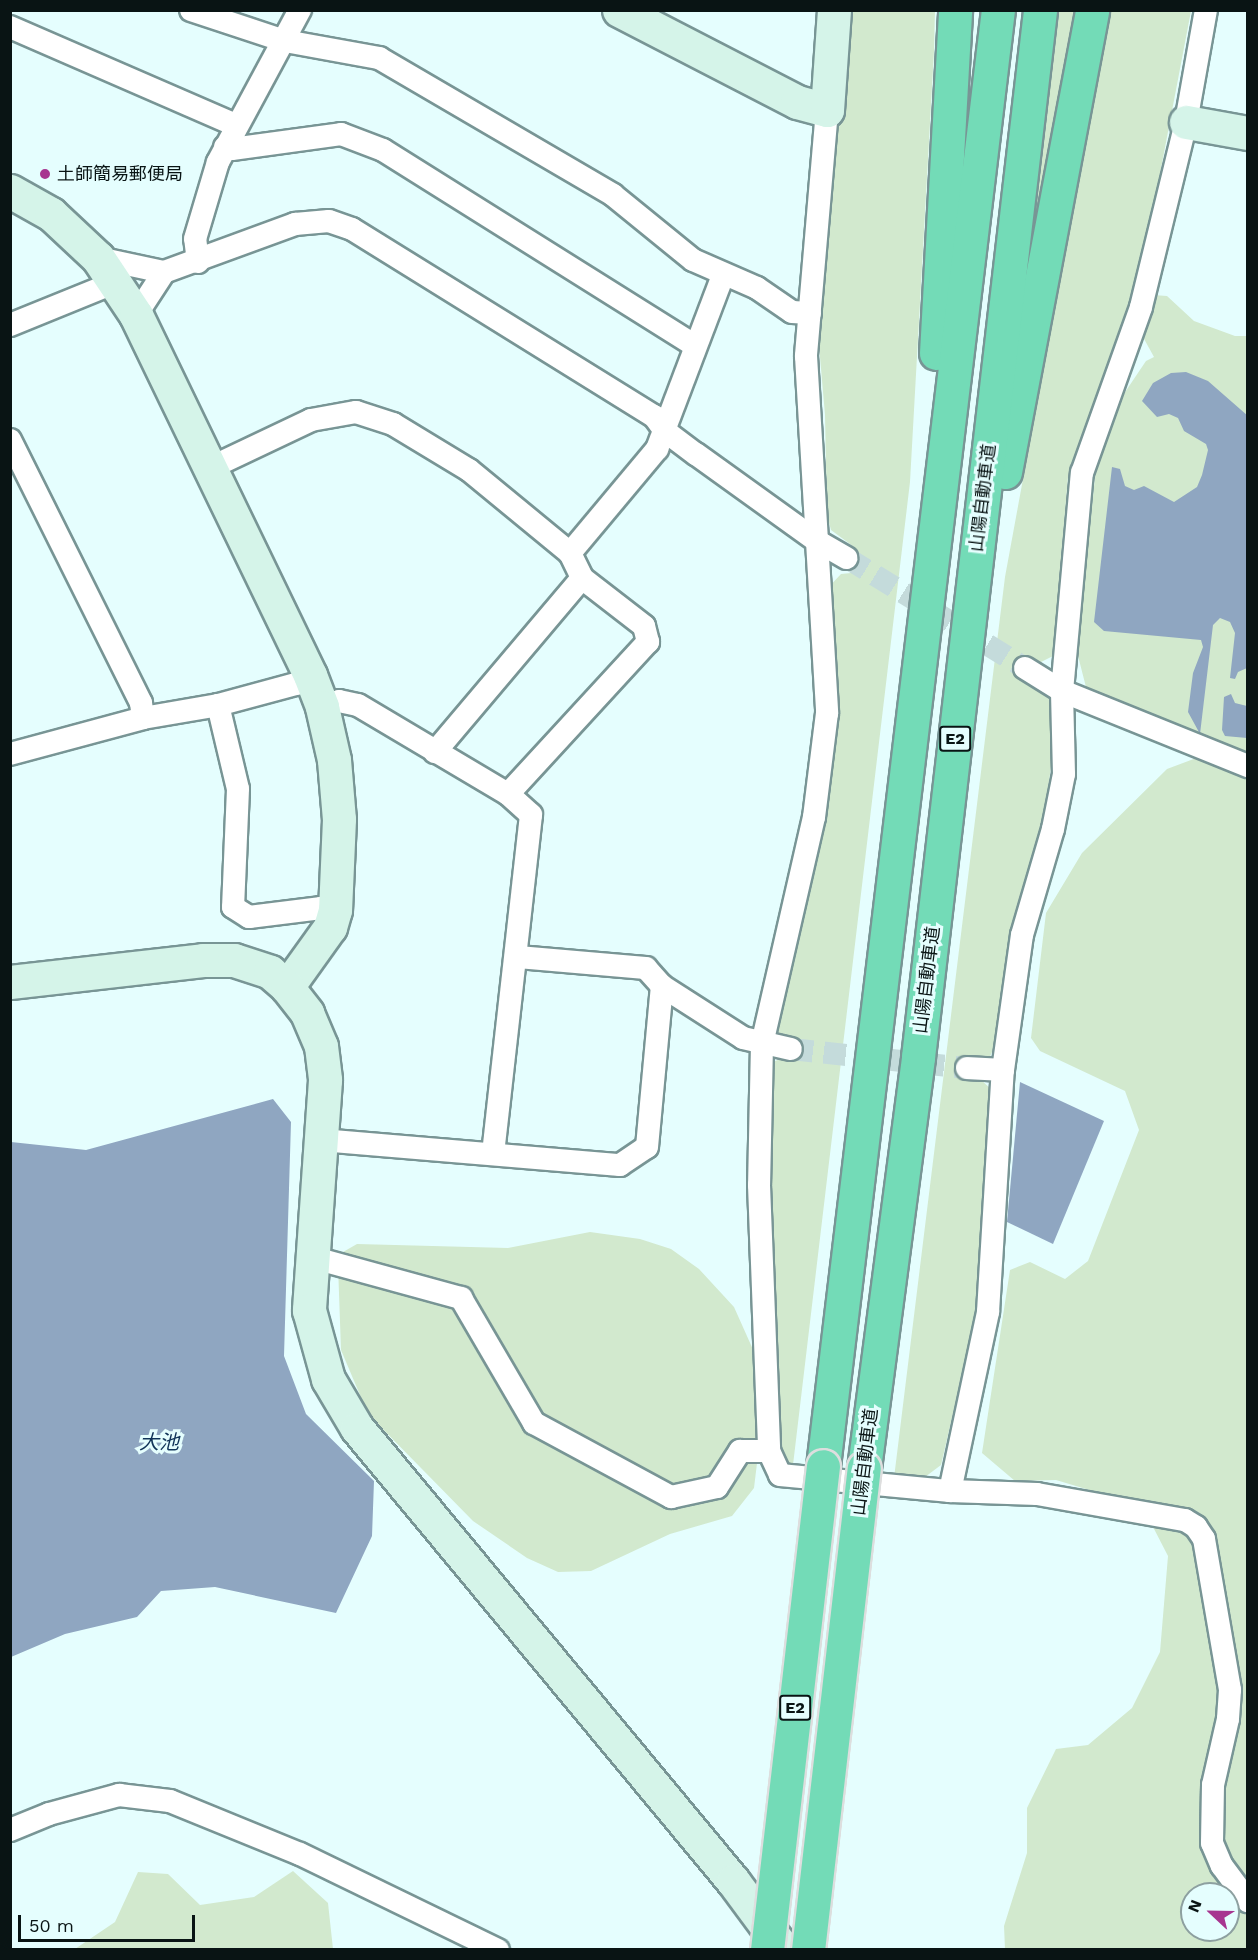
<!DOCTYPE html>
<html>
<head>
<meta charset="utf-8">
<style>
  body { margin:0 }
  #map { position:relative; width:1258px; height:1960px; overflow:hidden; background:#e5fefe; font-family:"Work Sans","Noto Sans JP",sans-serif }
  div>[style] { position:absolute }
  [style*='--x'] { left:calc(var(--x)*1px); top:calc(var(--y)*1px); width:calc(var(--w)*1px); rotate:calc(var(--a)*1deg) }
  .green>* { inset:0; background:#d2e9ce }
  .water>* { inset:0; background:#8fa6c1 }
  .street-tunnel>* { height:22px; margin-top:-11px; transform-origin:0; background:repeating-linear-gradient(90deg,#c4dbdb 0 22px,transparent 0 33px) }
  .roads { filter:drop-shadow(2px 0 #789595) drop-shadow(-2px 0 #789595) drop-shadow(0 2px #789595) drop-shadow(0 -2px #789595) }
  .street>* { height:22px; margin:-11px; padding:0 11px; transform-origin:11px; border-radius:11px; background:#fff }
  .secondary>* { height:33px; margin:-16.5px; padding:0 16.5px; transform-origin:16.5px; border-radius:16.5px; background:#d5f4e9 }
  .highway>* { height:33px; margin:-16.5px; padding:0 16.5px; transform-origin:16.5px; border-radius:16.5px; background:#73dbb7 }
  .bridges { filter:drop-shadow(2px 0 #dddede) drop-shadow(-2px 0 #dddede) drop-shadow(0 2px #dddede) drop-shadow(0 -2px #dddede) }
  .highway-bridge>* { height:33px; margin:-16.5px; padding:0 16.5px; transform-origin:16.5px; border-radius:16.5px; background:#73dbb7 }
  .dots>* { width:16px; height:16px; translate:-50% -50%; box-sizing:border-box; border:3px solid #e5fefe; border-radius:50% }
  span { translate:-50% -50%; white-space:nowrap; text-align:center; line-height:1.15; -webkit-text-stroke:6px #e5fefe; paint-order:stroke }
  .shield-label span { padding:2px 4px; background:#e5fefe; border:2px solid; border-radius:4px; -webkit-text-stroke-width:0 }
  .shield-label { font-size:16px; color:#091414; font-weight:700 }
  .poi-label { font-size:18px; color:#091414 }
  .left { translate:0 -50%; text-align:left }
  .street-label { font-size:18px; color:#091414 }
  .water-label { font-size:20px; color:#103358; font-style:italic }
  .frame { position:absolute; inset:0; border:12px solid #091414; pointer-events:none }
  .north { position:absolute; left:1180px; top:1882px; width:60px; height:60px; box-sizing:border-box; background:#e5fefe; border:2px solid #8da0a0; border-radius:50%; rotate:292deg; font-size:16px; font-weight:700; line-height:24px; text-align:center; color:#091414 }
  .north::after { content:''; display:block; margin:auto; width:21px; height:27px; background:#a73590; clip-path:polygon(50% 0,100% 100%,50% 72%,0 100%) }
  .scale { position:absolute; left:18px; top:1915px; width:177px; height:27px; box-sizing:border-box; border:3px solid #091414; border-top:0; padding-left:8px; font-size:18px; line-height:21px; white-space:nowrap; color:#091414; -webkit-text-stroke:4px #e5fefe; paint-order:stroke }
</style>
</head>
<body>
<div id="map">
  <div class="green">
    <i style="clip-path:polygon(844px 11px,935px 11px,934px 51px,910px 482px,793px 1465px,785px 1462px,776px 1446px,778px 1386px,771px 1327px,767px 1157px,772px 1062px,787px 1057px,776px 1031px,796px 942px,827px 589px,841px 574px,851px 573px,854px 547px,831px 530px,827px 515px,825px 415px,818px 334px)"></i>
    <i style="clip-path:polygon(1059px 11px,1076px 11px,1025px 294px)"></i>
    <i style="clip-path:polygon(1109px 11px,1191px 11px,1155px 200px,1124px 321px,1068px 477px,1053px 656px,1039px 663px,1027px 656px,1017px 672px,1054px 699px,1057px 720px,1043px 828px,994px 1047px,990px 1057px,980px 1060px,979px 1078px,993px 1091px,974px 1323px,941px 1465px,925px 1477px,894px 1478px,1005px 577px)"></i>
    <i style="clip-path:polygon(evenodd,1153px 295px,1167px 296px,1194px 321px,1235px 336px,1248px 336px,1247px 1949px,1005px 1949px,1004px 1926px,1027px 1853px,1027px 1808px,1056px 1749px,1088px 1745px,1132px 1708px,1160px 1652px,1168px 1556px,1152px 1525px,1116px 1498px,1056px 1480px,1015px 1481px,982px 1453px,1010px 1270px,1030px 1262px,1065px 1279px,1088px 1261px,1139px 1130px,1125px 1091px,1040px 1051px,1031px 1038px,1046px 913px,1082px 853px,1167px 769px,1199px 757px,1087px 691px,1077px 652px,1096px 467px,1113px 410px,1146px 361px,1154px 357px,1143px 337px,1153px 295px,1192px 1894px,1228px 1894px,1228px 1930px,1192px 1930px,1192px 1894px)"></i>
    <i style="clip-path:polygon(590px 1232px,640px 1239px,671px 1249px,699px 1269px,734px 1307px,755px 1354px,762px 1422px,754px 1488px,732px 1516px,670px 1534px,591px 1571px,558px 1572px,527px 1558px,473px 1521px,368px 1414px,341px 1350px,338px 1265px,343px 1252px,357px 1244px,508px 1248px)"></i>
    <i style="clip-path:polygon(293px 1871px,328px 1903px,333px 1949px,75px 1949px,115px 1922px,138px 1872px,168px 1874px,200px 1905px,254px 1897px)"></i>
  </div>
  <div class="water">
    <i style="clip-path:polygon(1186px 372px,1208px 381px,1248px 416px,1247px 668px,1238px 672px,1235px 679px,1230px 678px,1235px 633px,1230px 622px,1220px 618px,1213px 625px,1200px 734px,1188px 712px,1193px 673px,1203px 647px,1201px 640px,1104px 631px,1094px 622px,1112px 467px,1120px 469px,1125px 486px,1134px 490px,1144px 486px,1174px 502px,1197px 487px,1202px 475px,1208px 450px,1206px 444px,1184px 431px,1178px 418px,1169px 414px,1157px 417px,1142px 401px,1153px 383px,1171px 373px)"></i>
    <i style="clip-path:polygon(1231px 694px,1235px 703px,1247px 706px,1247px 738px,1225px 736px,1222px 730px,1224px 697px)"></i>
    <i style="clip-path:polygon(1020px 1082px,1104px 1121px,1053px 1244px,1007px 1222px)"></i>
    <i style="clip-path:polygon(273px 1099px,291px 1122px,284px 1356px,306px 1414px,374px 1481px,372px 1536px,336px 1613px,215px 1587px,161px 1591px,137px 1617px,65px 1634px,11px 1657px,11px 1142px,86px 1150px)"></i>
  </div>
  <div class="street-tunnel">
    <i style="--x:847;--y:558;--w:209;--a:31.7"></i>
    <i style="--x:791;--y:1049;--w:177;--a:6.2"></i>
  </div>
  <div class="roads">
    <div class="street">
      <i style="--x:191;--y:10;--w:99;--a:18.3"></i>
      <i style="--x:285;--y:41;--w:96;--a:10.3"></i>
      <i style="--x:379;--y:58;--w:271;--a:30.3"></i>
      <i style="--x:613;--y:195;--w:103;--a:39.1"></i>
      <i style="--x:693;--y:260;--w:70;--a:23.6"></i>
      <i style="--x:757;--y:288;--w:42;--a:34.4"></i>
      <i style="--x:792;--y:312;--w:18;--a:3"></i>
      <i style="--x:10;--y:27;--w:245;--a:23.5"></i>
      <i style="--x:827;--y:110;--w:247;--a:94.9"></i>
      <i style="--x:806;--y:356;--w:358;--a:86.6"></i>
      <i style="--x:827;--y:713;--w:105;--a:97.1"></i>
      <i style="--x:814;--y:817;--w:233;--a:102.9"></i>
      <i style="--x:762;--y:1044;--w:141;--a:91.2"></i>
      <i style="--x:759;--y:1185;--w:266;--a:87.8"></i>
      <i style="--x:769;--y:1451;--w:26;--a:65"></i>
      <i style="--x:780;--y:1475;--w:171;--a:5.4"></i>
      <i style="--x:950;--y:1491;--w:87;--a:2"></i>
      <i style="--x:1037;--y:1494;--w:150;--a:10"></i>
      <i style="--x:1185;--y:1520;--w:13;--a:32"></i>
      <i style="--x:1196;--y:1527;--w:14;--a:56"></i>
      <i style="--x:1204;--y:1539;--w:153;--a:80.2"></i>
      <i style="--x:1230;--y:1690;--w:29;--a:94"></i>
      <i style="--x:1228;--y:1719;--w:68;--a:102.8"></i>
      <i style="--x:1213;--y:1785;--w:58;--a:91"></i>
      <i style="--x:1212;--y:1843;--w:25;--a:67"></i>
      <i style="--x:1222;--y:1866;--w:44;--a:53.4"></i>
      <i style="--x:225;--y:147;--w:7;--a:16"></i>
      <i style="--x:232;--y:149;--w:110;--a:-7.8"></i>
      <i style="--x:341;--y:134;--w:45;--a:20.9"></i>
      <i style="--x:383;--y:150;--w:368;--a:32.1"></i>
      <i style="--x:98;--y:258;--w:67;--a:12"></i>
      <i style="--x:198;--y:262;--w:23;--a:-97"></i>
      <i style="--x:195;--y:239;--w:80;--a:-73.4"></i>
      <i style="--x:218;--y:162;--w:173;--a:-61.7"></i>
      <i style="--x:136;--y:315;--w:51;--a:-56.9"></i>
      <i style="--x:164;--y:272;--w:140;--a:-20.1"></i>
      <i style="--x:295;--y:224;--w:34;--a:-5"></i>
      <i style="--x:329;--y:221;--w:24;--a:19"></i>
      <i style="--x:352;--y:229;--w:355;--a:31.8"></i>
      <i style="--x:654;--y:416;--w:19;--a:54"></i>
      <i style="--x:665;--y:431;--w:39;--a:37"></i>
      <i style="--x:696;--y:454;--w:149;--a:35.7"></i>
      <i style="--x:817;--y:541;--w:34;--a:30"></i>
      <i style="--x:10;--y:325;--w:114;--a:-22.1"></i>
      <i style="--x:10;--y:440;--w:294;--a:63.5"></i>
      <i style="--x:141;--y:703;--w:15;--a:82"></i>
      <i style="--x:210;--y:468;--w:112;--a:-25.4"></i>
      <i style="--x:311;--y:420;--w:46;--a:-10.1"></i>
      <i style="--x:356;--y:412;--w:39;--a:18"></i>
      <i style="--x:393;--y:424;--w:89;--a:31.2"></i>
      <i style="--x:469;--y:470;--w:131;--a:39.4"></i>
      <i style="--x:570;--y:553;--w:28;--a:64"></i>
      <i style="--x:582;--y:578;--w:228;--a:130.2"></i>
      <i style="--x:570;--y:553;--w:136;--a:-50.1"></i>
      <i style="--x:657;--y:449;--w:186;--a:-69.2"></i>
      <i style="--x:1025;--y:668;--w:44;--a:31.9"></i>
      <i style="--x:1062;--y:691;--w:201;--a:22"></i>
      <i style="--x:218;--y:705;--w:86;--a:76.6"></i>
      <i style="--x:238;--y:789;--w:118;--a:92.4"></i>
      <i style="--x:233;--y:907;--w:19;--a:32"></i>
      <i style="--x:249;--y:917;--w:73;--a:-7.1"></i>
      <i style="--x:321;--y:908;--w:14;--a:8"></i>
      <i style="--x:322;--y:707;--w:18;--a:-19"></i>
      <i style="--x:339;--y:701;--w:19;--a:12"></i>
      <i style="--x:358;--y:705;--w:174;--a:30.7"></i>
      <i style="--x:508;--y:794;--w:31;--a:42"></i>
      <i style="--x:531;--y:815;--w:341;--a:96.4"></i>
      <i style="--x:10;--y:754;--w:138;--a:-15.1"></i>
      <i style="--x:143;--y:718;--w:76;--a:-9.8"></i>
      <i style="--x:218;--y:705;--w:81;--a:-15.1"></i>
      <i style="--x:296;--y:684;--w:17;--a:-33"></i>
      <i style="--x:508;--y:794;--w:207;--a:-47.4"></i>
      <i style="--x:648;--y:642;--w:16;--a:-104"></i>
      <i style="--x:644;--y:626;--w:78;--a:-142.3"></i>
      <i style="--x:662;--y:986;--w:96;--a:32.7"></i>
      <i style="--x:743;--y:1038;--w:49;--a:12.9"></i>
      <i style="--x:967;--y:1068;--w:36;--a:3"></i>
      <i style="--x:321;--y:1140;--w:300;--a:4.8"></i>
      <i style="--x:620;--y:1165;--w:32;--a:-34"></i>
      <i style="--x:647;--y:1147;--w:162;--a:-84.7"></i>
      <i style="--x:662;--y:986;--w:24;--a:-132"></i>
      <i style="--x:646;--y:968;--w:129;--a:-175.1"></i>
      <i style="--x:311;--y:1257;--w:156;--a:15.3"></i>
      <i style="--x:461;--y:1298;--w:145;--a:59.7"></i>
      <i style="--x:534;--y:1423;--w:156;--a:28.4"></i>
      <i style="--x:671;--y:1497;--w:47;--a:-12.3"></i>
      <i style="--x:717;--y:1487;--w:43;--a:-57.4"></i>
      <i style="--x:740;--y:1451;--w:29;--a:0"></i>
      <i style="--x:950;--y:1491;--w:183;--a:-78"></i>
      <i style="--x:988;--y:1312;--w:242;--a:-86.5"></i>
      <i style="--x:1003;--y:1070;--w:136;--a:-82"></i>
      <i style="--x:1022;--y:935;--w:110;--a:-73.7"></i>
      <i style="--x:1053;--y:829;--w:56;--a:-78.7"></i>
      <i style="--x:1064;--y:774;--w:83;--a:-91.4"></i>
      <i style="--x:1062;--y:691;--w:219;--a:-84.8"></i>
      <i style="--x:1082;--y:473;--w:176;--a:-70.4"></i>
      <i style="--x:1141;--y:307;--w:190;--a:-76.3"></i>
      <i style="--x:1186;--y:122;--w:114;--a:-79.9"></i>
      <i style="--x:10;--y:1830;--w:42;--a:-22.3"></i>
      <i style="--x:49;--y:1814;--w:73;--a:-15.2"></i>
      <i style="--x:119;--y:1795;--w:51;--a:6.7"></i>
      <i style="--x:170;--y:1801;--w:140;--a:22.2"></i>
      <i style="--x:300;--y:1854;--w:220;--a:25.9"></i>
    </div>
    <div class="secondary">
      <i style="--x:619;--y:10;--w:200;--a:27.3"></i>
      <i style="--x:797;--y:102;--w:31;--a:15"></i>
      <i style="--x:827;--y:110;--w:100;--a:-86"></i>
      <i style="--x:1186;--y:122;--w:63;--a:10.1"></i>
      <i style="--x:10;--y:191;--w:47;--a:29.3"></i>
      <i style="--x:51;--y:214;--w:64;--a:43.1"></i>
      <i style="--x:98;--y:258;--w:69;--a:56.3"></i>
      <i style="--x:136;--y:315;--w:400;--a:64.2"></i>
      <i style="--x:310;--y:675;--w:34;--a:69"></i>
      <i style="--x:322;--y:707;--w:54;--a:77.2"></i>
      <i style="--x:334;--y:760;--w:59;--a:85.2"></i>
      <i style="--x:339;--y:819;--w:91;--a:92.5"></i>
      <i style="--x:335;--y:910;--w:18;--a:106"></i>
      <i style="--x:330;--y:927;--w:74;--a:125.6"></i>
      <i style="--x:10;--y:982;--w:194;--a:-6.5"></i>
      <i style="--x:203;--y:960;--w:31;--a:0"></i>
      <i style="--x:234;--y:960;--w:38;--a:18"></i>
      <i style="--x:270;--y:972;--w:23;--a:41"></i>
      <i style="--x:287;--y:987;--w:33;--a:52"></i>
      <i style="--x:307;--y:1013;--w:36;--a:67"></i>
      <i style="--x:321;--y:1046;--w:34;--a:83"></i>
      <i style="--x:325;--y:1080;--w:231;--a:94"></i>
      <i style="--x:309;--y:1310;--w:72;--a:74.6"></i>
      <i style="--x:328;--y:1379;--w:57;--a:59.4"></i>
      <i style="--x:357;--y:1428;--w:589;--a:50.31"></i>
      <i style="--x:733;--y:1881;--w:86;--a:53.5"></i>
    </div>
    <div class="highway">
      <i style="--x:936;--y:353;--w:344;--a:-86.8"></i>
      <i style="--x:1005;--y:472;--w:470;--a:-79.3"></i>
      <i style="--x:823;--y:1466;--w:1466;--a:-83.15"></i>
      <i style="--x:864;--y:1468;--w:415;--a:-82.5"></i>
      <i style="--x:918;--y:1057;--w:1054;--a:-83.35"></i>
    </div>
  </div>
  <div class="bridges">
    <div class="highway-bridge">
      <i style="--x:767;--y:1950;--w:487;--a:-83.4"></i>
      <i style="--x:808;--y:1950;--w:485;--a:-83.4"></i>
    </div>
  </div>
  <div class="dots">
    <i style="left:45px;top:174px;background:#a73590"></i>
  </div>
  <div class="shield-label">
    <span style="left:955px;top:739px">E2</span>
    <span style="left:795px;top:1708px">E2</span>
  </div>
  <div class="poi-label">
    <span class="left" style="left:57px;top:174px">土師簡易郵便局</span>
  </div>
  <div class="street-label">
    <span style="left:983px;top:498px;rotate:-83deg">山陽自動車道</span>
    <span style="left:927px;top:980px;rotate:-83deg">山陽自動車道</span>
    <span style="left:865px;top:1462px;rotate:-83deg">山陽自動車道</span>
  </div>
  <div class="water-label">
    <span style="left:159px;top:1442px">大池</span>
  </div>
  <div class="frame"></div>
  <div class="north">N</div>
  <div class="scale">50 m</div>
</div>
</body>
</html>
